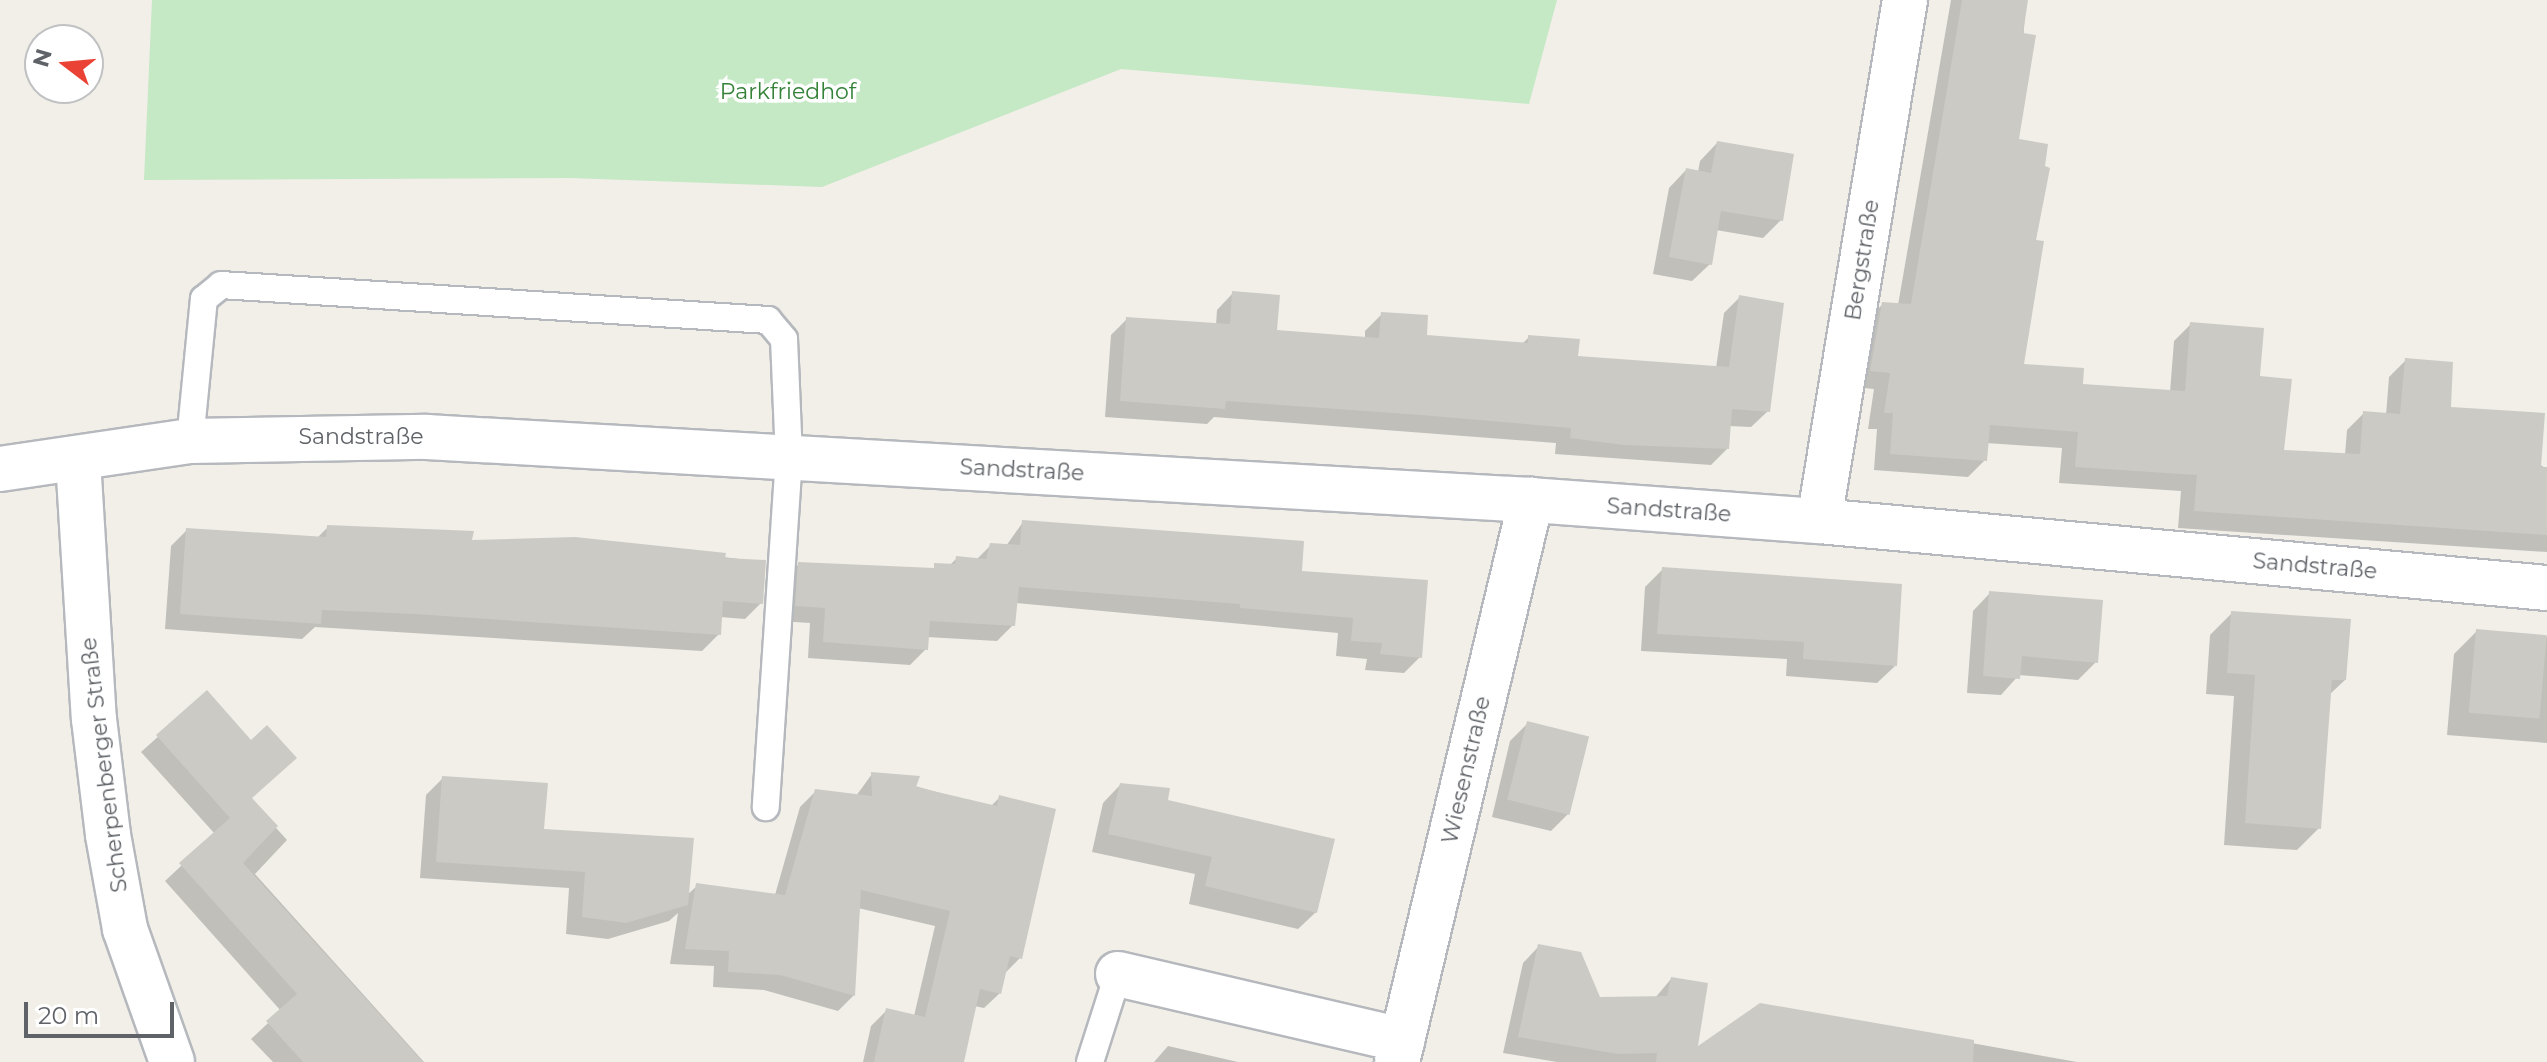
<!DOCTYPE html>
<html>
<head>
<meta charset="utf-8">
<style>
  body { margin:0 }
  #map { position:relative; width:2547px; height:1062px; overflow:hidden; background:#f1efe8; font-family:Montserrat,sans-serif }
  div>[style] { position:absolute }
  [style*='--x'] { left:calc(var(--x)*1px); top:calc(var(--y)*1px); width:calc(var(--w)*1px); rotate:calc(var(--a)*1deg) }
  .green>* { inset:0; background:#c5e8c5 }
  .shadow>* { inset:0; background:#0003 }
  .building>* { inset:0; background:#cccac5; transform-origin:0 0 }
  .roads { filter:drop-shadow(2px 0 #b5b8bc) drop-shadow(-2px 0 #b5b8bc) drop-shadow(0 2px #b5b8bc) drop-shadow(0 -2px #b5b8bc) }
  .service>* { height:26px; margin:-13px; padding:0 13px; transform-origin:13px; border-radius:13px; background:#fff }
  .minor>* { height:44px; margin:-22px; padding:0 22px; transform-origin:22px; border-radius:22px; background:#fff }
  span { translate:-50% -50%; white-space:nowrap; text-align:center; line-height:1.15; -webkit-text-stroke:7px #fff; paint-order:stroke }
  .park-label { font-size:22px; color:#348238 }
  .street-label { font-size:22px; color:#5f6368 }
  .north { position:absolute; left:24px; top:24px; width:80px; height:80px; box-sizing:border-box; background:#fff; border:2px solid #bfc1c3; border-radius:50%; rotate:286deg; font-size:22px; font-weight:700; line-height:32px; text-align:center; color:#5f6368 }
  .north::after { content:''; display:block; margin:auto; width:28px; height:36px; background:#ea4335; clip-path:polygon(50% 0,100% 100%,50% 72%,0 100%) }
  .scale { position:absolute; left:24px; top:1002px; width:150px; height:36px; box-sizing:border-box; border:4px solid #5f6368; border-top:0; padding-left:10px; font-size:24px; line-height:28px; white-space:nowrap; color:#5f6368; -webkit-text-stroke:6px #fff; paint-order:stroke }
</style>
</head>
<body>
<div id="map">
  <div class="green">
    <i style="clip-path:polygon(152px 0,1557px 0,1529px 104px,1121px 69px,822px 187px,571px 178px,144px 180px)"></i>
  </div>
  <div class="shadow">
    <i style="clip-path:polygon(1951px 0,2026px 0,2016px 141px,2034px 241px,2022px 366px,2081px 386px,2170px 392px,2174px 341px,2191px 324px,2257px 378px,2282px 452px,2345px 455px,2347px 430px,2364px 413px,2386px 415px,2389px 377px,2406px 360px,2449px 409px,2547px 469px,2547px 552px,2178px 528px,2181px 491px,2059px 483px,2062px 448px,1986px 443px,1985px 460px,1968px 477px,1874px 470px,1877px 429px,1868px 429px,1874px 389px,1854px 387px,1866px 321px,1883px 304px,1898px 305px)"></i>
    <i style="clip-path:polygon(1717px 143px,1781px 220px,1763px 238px,1716px 230px,1710px 264px,1692px 281px,1653px 274px,1669px 188px,1686px 170px,1698px 172px,1700px 161px)"></i>
    <i style="clip-path:polygon(1233px 293px,1275px 332px,1365px 339px,1365px 331px,1382px 314px,1425px 337px,1522px 344px,1529px 337px,1576px 358px,1716px 368px,1724px 313px,1740px 297px,1768px 411px,1751px 427px,1729px 426px,1727px 449px,1711px 465px,1555px 454px,1556px 443px,1214px 417px,1207px 424px,1105px 417px,1111px 335px,1127px 319px,1216px 325px,1217px 310px)"></i>
    <i style="clip-path:polygon(1023px 522px,1300px 572px,1420px 657px,1404px 673px,1365px 670px,1367px 659px,1336px 656px,1338px 633px,1015px 603px,1013px 625px,997px 641px,927px 637px,926px 649px,910px 665px,808px 658px,810px 623px,780px 621px,783px 580px,799px 564px,930px 570px,949px 566px,957px 558px,976px 560px,991px 545px,1006px 546px)"></i>
    <i style="clip-path:polygon(328px 527px,469px 542px,575px 539px,764px 562px,761px 603px,745px 619px,720px 617px,719px 634px,702px 651px,315px 627px,302px 639px,165px 629px,171px 546px,187px 530px,316px 539px)"></i>
    <i style="clip-path:polygon(1663px 569px,1895px 666px,1877px 683px,1786px 676px,1787px 659px,1641px 651px,1645px 587px)"></i>
    <i style="clip-path:polygon(1990px 593px,2096px 662px,2078px 680px,2019px 675px,2001px 695px,1967px 693px,1973px 611px)"></i>
    <i style="clip-path:polygon(2232px 613px,2345px 680px,2329px 695px,2319px 828px,2297px 850px,2224px 845px,2234px 696px,2206px 694px,2210px 635px)"></i>
    <i style="clip-path:polygon(2477px 631px,2547px 637px,2547px 743px,2447px 735px,2454px 654px)"></i>
    <i style="clip-path:polygon(207px 693px,250px 799px,287px 840px,255px 874px,424px 1062px,273px 1062px,251px 1039px,281px 1011px,165px 881px,215px 834px,141px 752px)"></i>
    <i style="clip-path:polygon(1528px 723px,1568px 814px,1551px 831px,1492px 817px,1510px 741px)"></i>
    <i style="clip-path:polygon(872px 774px,990px 807px,999px 798px,1020px 958px,1004px 974px,1000px 993px,984px 1008px,974px 1006px,961px 1062px,863px 1062px,871px 1026px,887px 1010px,914px 1016px,935px 926px,858px 908px,853px 996px,838px 1011px,764px 990px,713px 987px,714px 966px,670px 964px,678px 913px,669px 921px,608px 939px,566px 934px,569px 888px,420px 878px,426px 795px,443px 778px,542px 830px,687px 895px,697px 886px,775px 895px,800px 807px,816px 791px,856px 796px)"></i>
    <i style="clip-path:polygon(1120px 785px,1165px 801px,1316px 912px,1298px 929px,1189px 904px,1195px 874px,1092px 852px,1103px 803px)"></i>
    <i style="clip-path:polygon(1539px 946px,1599px 999px,1655px 998px,1671px 979px,1696px 1051px,1760px 1005px,2077px 1062px,1557px 1062px,1503px 1053px,1523px 963px)"></i>
    <i style="clip-path:polygon(1168px 1046px,1238px 1062px,1154px 1062px)"></i>
  </div>
  <div class="building">
    <i style="clip-path:polygon(1962px 0,2028px 0,2023px 33px,2036px 35px,2019px 139px,2048px 144px,2045px 166px,2050px 168px,2036px 240px,2044px 241px,2024px 364px,2084px 368px,2083px 384px,2185px 391px,2190px 322px,2264px 328px,2260px 376px,2292px 379px,2284px 450px,2360px 454px,2363px 411px,2400px 414px,2405px 358px,2453px 362px,2451px 407px,2545px 413px,2541px 467px,2547px 467px,2547px 535px,2194px 511px,2197px 475px,2075px 467px,2078px 432px,1990px 425px,1987px 461px,1890px 454px,1893px 413px,1884px 413px,1890px 373px,1870px 371px,1882px 302px,1911px 304px)"></i>
    <i style="clip-path:polygon(1717px 141px,1794px 154px,1783px 221px,1721px 211px,1712px 265px,1669px 257px,1686px 168px,1711px 173px)"></i>
    <i style="clip-path:polygon(1232px 291px,1280px 295px,1277px 330px,1379px 338px,1381px 312px,1428px 315px,1427px 335px,1528px 343px,1528px 335px,1580px 339px,1578px 356px,1729px 367px,1739px 295px,1784px 303px,1770px 412px,1732px 409px,1729px 449px,1624px 445px,1570px 438px,1571px 428px,1421px 415px,1226px 401px,1225px 409px,1120px 401px,1126px 317px,1230px 324px)"></i>
    <i style="clip-path:polygon(1022px 520px,1304px 541px,1302px 571px,1428px 580px,1422px 658px,1380px 654px,1382px 643px,1351px 641px,1353px 618px,1240px 608px,1240px 604px,1019px 587px,1015px 626px,930px 621px,928px 650px,823px 642px,825px 608px,795px 606px,798px 562px,934px 568px,934px 563px,955px 564px,956px 556px,986px 559px,990px 543px,1020px 545px)"></i>
    <i style="clip-path:polygon(327px 525px,474px 531px,472px 540px,575px 537px,726px 553px,725px 558px,766px 560px,763px 604px,723px 601px,721px 635px,415px 614px,322px 610px,321px 624px,180px 614px,186px 528px,326px 537px)"></i>
    <i style="clip-path:polygon(1662px 567px,1902px 584px,1897px 666px,1803px 659px,1804px 642px,1657px 634px)"></i>
    <i style="clip-path:polygon(1989px 591px,2103px 600px,2098px 663px,2022px 656px,2020px 679px,1983px 676px)"></i>
    <i style="clip-path:polygon(2231px 611px,2351px 619px,2346px 680px,2332px 680px,2321px 829px,2245px 823px,2255px 675px,2227px 673px)"></i>
    <i style="left:2476px;top:629px;width:71px;height:84px;rotate:5deg"></i>
    <i style="clip-path:polygon(207px 690px,251px 740px,267px 725px,297px 758px,252px 798px,278px 826px,243px 863px,423px 1062px,303px 1062px,266px 1021px,297px 994px,179px 863px,230px 818px,156px 735px)"></i>
    <i style="left:1527px;top:721px;width:64px;height:81px;rotate:14deg"></i>
    <i style="clip-path:polygon(871px 772px,920px 776px,916px 787px,997px 806px,999px 795px,1056px 809px,1022px 959px,1010px 956px,1001px 994px,980px 989px,964px 1062px,874px 1062px,886px 1008px,925px 1017px,950px 911px,861px 890px,855px 996px,780px 975px,728px 972px,729px 951px,685px 949px,696px 883px,785px 895px,815px 789px,872px 796px)"></i>
    <i style="clip-path:polygon(442px 776px,548px 783px,544px 829px,694px 838px,688px 905px,626px 923px,582px 917px,585px 872px,436px 862px)"></i>
    <i style="clip-path:polygon(1120px 783px,1170px 788px,1168px 800px,1335px 839px,1317px 913px,1205px 886px,1212px 857px,1108px 834px)"></i>
    <i style="clip-path:polygon(1538px 944px,1581px 952px,1600px 997px,1667px 996px,1671px 977px,1708px 983px,1698px 1046px,1760px 1003px,1974px 1040px,1973px 1062px,1656px 1062px,1657px 1053px,1618px 1054px,1518px 1037px)"></i>
  </div>
  <div class="roads">
    <div class="service">
      <i style="--x:190;--y:441;--w:143;--a:-84.4"></i>
      <i style="--x:204;--y:299;--w:22;--a:-39"></i>
      <i style="--x:221;--y:285;--w:548;--a:3.66"></i>
      <i style="--x:768;--y:320;--w:25;--a:50"></i>
      <i style="--x:784;--y:339;--w:118;--a:87.6"></i>
      <i style="--x:789;--y:457;--w:351;--a:93.8"></i>
      <i style="--x:1090;--y:1062;--w:92;--a:-72.3"></i>
    </div>
    <div class="minor">
      <i style="--x:78;--y:460;--w:259;--a:86.5"></i>
      <i style="--x:94;--y:719;--w:117;--a:83.1"></i>
      <i style="--x:108;--y:835;--w:96;--a:79.7"></i>
      <i style="--x:125;--y:929;--w:141;--a:70.5"></i>
      <i style="--x:0;--y:469;--w:192;--a:-8.4"></i>
      <i style="--x:190;--y:441;--w:237;--a:-1"></i>
      <i style="--x:427;--y:437;--w:1106;--a:3.27"></i>
      <i style="--x:1531;--y:500;--w:289;--a:4.2"></i>
      <i style="--x:1819;--y:521;--w:731;--a:5.26"></i>
      <i style="--x:1819;--y:521;--w:528;--a:-80.63"></i>
      <i style="--x:1118;--y:974;--w:292;--a:13.1"></i>
      <i style="--x:1397;--y:1062;--w:578;--a:-76.59"></i>
    </div>
  </div>
  <div class="park-label">
    <span style="left:788px;top:92px">Parkfriedhof</span>
  </div>
  <div class="street-label">
    <span style="left:1862px;top:260px;rotate:-81deg">Bergstraße</span>
    <span style="left:361px;top:437px">Sandstraße</span>
    <span style="left:1022px;top:470px;rotate:3deg">Sandstraße</span>
    <span style="left:1669px;top:510px;rotate:4deg">Sandstraße</span>
    <span style="left:2315px;top:566px;rotate:5deg">Sandstraße</span>
    <span style="left:104px;top:765px;rotate:-97deg">Scherpenberger Straße</span>
    <span style="left:1466px;top:770px;rotate:-77deg">Wiesenstraße</span>
  </div>
  <div class="north">N</div>
  <div class="scale">20 m</div>
</div>
</body>
</html>
